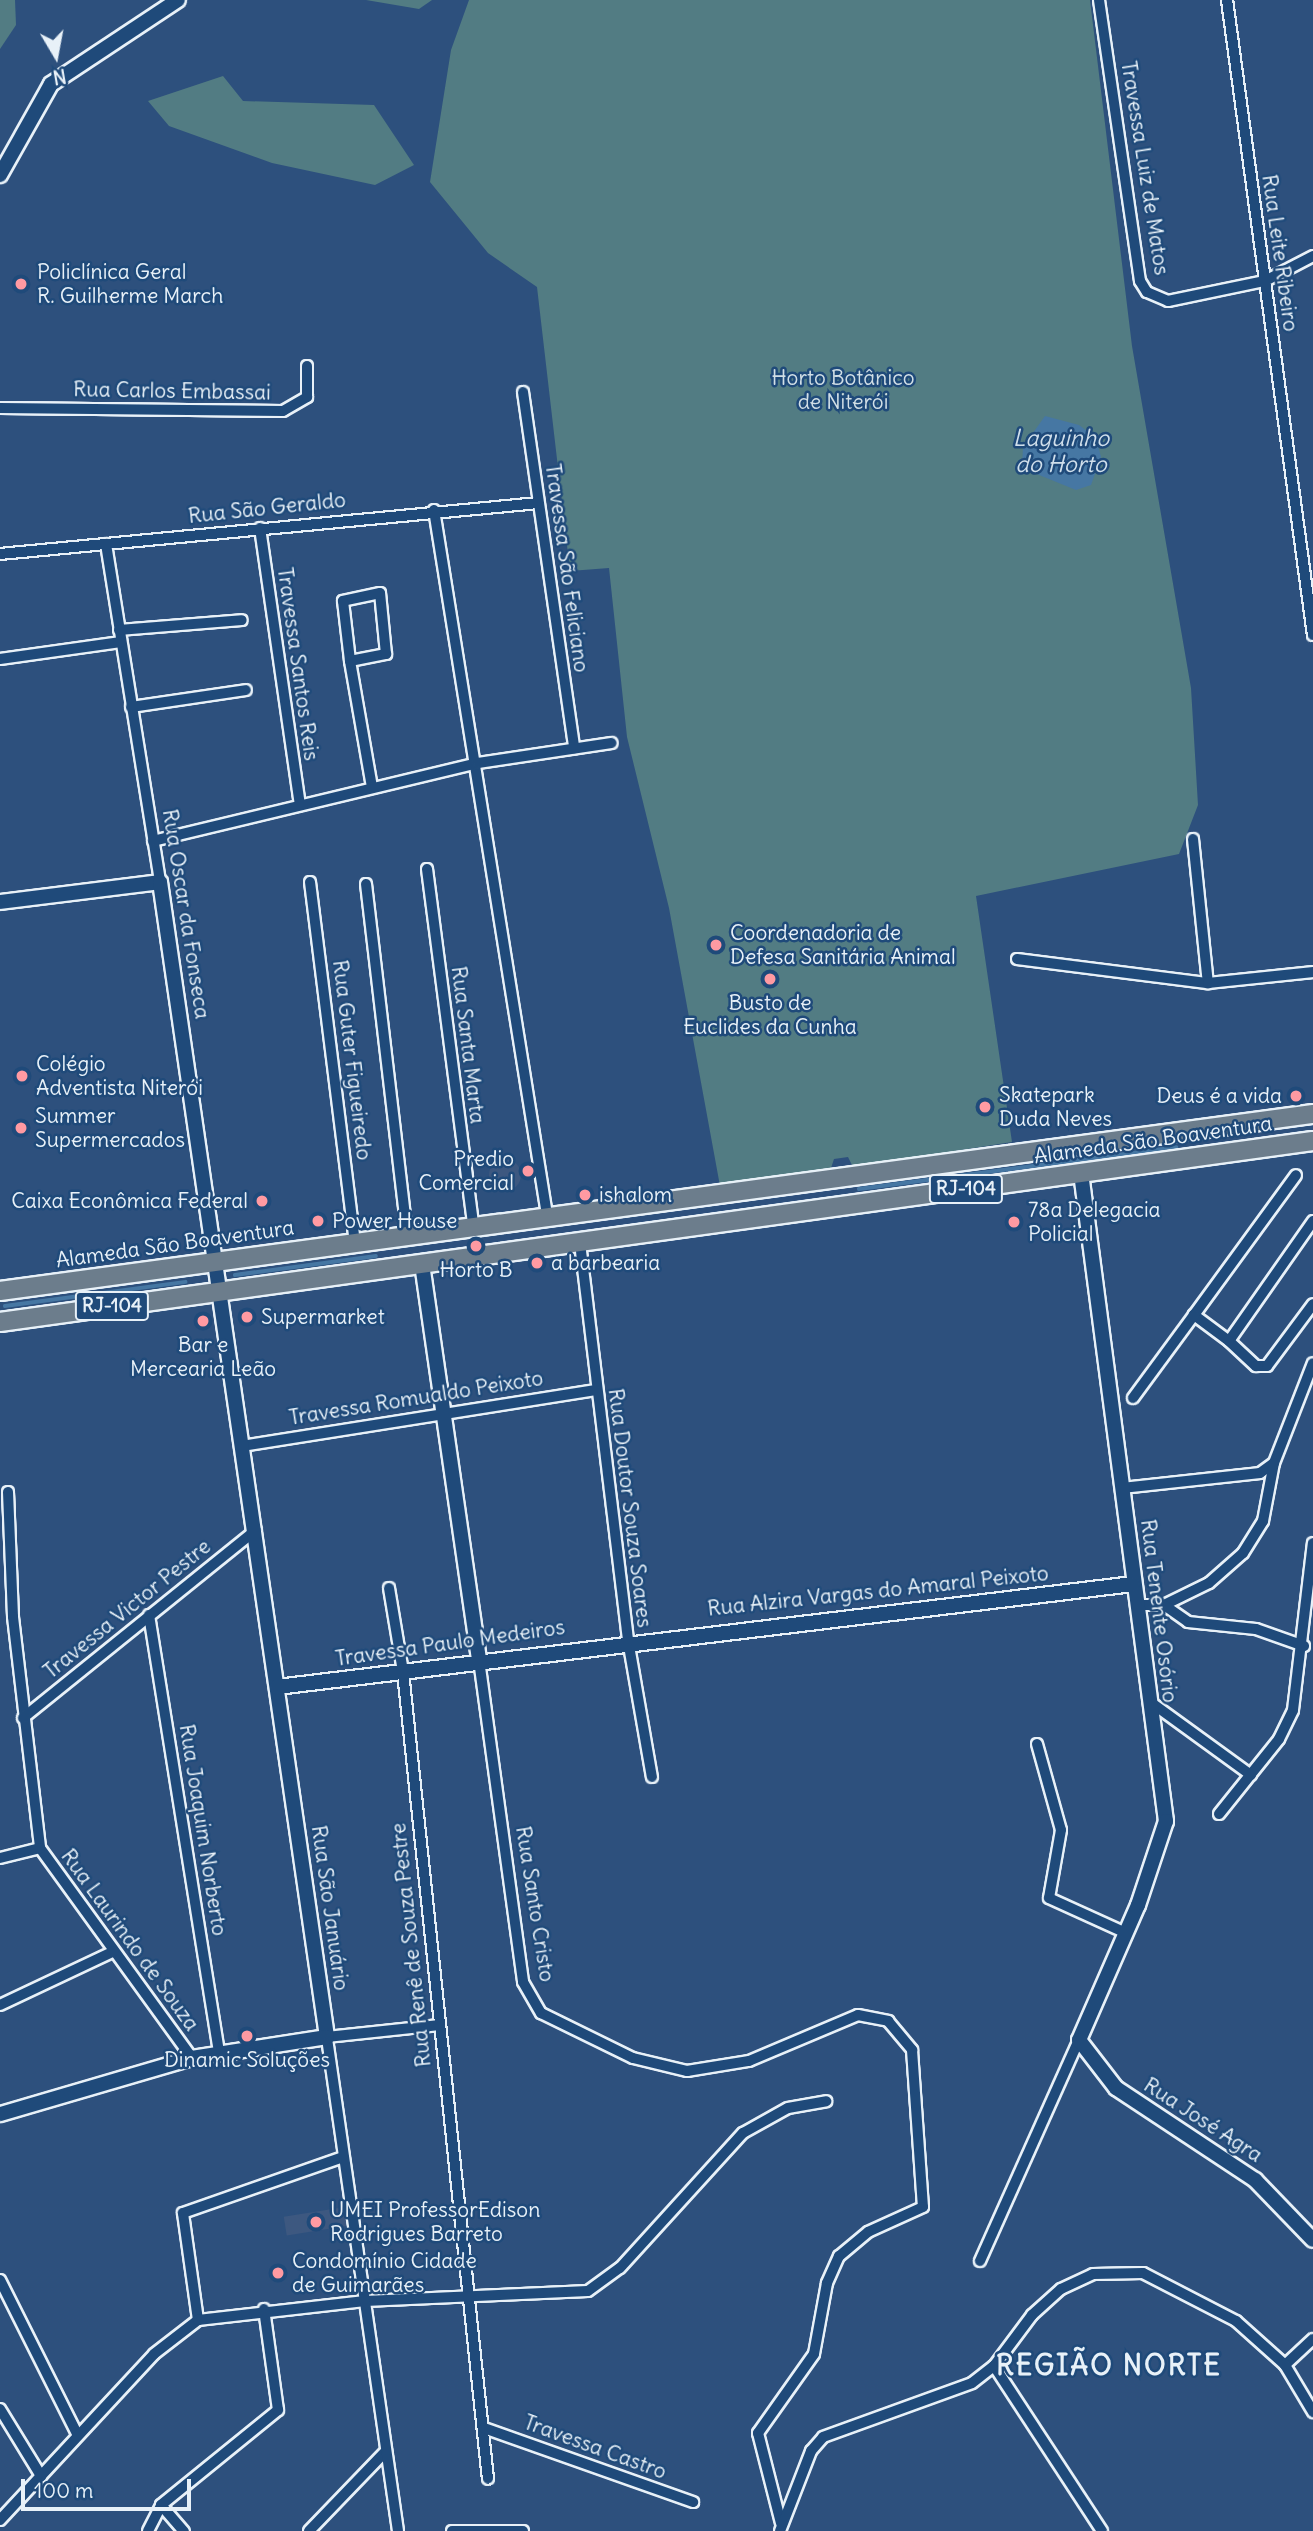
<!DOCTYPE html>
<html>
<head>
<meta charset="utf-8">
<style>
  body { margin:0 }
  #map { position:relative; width:1313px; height:2531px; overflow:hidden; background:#2d507d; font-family:Delius,sans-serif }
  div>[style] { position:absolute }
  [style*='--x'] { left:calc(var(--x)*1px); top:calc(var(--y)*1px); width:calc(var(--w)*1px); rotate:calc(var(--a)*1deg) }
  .built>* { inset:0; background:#3d5880; transform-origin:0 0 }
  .round { border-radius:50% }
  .green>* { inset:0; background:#527c83 }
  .water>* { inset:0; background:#4677a3 }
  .stream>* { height:3.5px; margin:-1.75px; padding:0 1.75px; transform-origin:1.75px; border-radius:1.75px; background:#4677a3 }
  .roads { filter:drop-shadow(2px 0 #e8f1f8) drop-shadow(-2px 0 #e8f1f8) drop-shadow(0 2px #e8f1f8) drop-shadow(0 -2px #e8f1f8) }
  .street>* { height:10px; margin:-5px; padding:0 5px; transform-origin:5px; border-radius:5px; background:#1f4a7a }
  .secondary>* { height:14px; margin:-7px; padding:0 7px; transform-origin:7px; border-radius:7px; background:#1f4a7a }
  .highway>* { height:18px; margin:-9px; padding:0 9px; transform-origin:9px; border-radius:9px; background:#6c7d8c }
  .dots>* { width:19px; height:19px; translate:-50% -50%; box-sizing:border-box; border:4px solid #1f4a7a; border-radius:50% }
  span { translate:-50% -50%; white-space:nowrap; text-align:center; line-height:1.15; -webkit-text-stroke:5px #1f4a7a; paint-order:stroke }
  .shield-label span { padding:2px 5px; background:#1f4a7a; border:2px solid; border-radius:5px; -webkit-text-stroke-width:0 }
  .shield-label { font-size:19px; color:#e8f1f8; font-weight:700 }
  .street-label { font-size:21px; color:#e8f1f8 }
  .poi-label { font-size:21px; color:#e8f1f8 }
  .left { translate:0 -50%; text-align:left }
  .right { translate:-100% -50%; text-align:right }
  .park-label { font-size:21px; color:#d2dfe6 }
  .water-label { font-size:23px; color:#d0dfeb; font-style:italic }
  .district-label { font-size:28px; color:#e8f1f8; font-weight:700; letter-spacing:2px }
  .north { position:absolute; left:21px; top:21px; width:70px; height:70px; -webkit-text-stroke:5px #1f4a7a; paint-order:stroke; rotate:170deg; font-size:19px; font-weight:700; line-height:28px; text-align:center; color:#e8f1f8 }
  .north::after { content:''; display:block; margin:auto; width:24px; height:32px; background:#e8f1f8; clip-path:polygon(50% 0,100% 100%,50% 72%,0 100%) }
  .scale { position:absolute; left:21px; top:2479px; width:170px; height:32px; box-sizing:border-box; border:4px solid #e8f1f8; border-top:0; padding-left:9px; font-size:21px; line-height:24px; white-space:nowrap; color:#e8f1f8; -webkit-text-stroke:5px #1f4a7a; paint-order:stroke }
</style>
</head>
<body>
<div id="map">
  <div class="built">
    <i class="round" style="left:489px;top:1159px;width:32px;height:32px"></i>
    <i style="left:345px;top:2207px;width:19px;height:62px;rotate:81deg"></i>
  </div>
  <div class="green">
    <i style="clip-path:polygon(0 0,15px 0,16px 25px,0 49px)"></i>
    <i style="clip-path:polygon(366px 0,432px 0,419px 9px)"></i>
    <i style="clip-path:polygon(469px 0,1090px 0,1132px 346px,1191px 688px,1198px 805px,1179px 854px,976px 896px,1012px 1142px,853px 1167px,848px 1157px,834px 1159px,830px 1171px,720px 1186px,669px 908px,627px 737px,609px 568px,570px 571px,537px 287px,488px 253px,430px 182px,451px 50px)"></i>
    <i style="clip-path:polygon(223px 76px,243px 101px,374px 105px,414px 165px,375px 185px,272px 163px,169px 126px,148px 101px)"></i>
  </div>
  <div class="water">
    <i style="clip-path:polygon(1045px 416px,1079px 425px,1096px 438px,1101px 457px,1091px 485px,1076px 490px,1022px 468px,1023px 447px)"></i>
  </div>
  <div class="stream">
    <i style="--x:859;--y:1189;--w:320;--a:-7.5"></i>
    <i style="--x:235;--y:1275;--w:142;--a:-7.7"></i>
    <i style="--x:5;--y:1306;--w:182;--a:-7.6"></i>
  </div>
  <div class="roads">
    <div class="street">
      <i style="--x:1099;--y:0;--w:284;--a:81.7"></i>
      <i style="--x:1140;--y:281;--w:13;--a:58"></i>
      <i style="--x:1147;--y:292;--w:23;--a:23"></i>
      <i style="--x:1168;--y:301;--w:99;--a:-11.7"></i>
      <i style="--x:1265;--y:281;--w:54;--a:-27.5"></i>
      <i style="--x:1227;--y:0;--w:641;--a:82.29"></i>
      <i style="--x:523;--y:392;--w:360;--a:81.8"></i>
      <i style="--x:0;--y:408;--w:283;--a:0.6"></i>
      <i style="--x:283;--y:411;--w:28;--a:-30"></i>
      <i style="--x:307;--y:397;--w:31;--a:-90"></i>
      <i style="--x:434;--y:510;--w:714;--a:80.89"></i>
      <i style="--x:260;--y:528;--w:280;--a:81.8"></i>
      <i style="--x:106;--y:544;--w:342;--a:80.9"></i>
      <i style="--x:0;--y:554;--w:541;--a:-5.41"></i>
      <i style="--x:119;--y:630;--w:123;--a:-4.6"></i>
      <i style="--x:0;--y:659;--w:122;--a:-8"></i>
      <i style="--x:350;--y:661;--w:37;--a:-11"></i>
      <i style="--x:386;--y:654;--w:61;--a:-95.6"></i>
      <i style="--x:380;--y:593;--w:38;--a:168"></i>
      <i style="--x:343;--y:601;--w:60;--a:83.3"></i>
      <i style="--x:350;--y:661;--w:128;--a:80.1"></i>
      <i style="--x:131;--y:707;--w:116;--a:-8.4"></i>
      <i style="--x:1193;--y:839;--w:145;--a:84.1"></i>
      <i style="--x:153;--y:841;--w:334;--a:-13.5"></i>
      <i style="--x:478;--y:763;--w:135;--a:-8.5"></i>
      <i style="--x:427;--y:869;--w:359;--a:82.6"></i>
      <i style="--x:310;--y:882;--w:363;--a:82.9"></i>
      <i style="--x:366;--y:884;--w:352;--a:83.3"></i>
      <i style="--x:1017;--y:959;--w:193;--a:7.2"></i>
      <i style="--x:1208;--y:983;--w:106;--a:-6"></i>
      <i style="--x:1313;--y:1221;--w:146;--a:125"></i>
      <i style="--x:1229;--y:1341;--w:37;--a:43"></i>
      <i style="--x:1256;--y:1366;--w:11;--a:0"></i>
      <i style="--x:1267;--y:1366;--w:77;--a:-53.4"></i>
      <i style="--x:580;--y:1243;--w:400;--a:83.1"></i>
      <i style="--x:628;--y:1640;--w:139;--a:80.1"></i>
      <i style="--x:1229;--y:1341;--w:44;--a:-143.4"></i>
      <i style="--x:1194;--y:1315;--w:173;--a:-53.9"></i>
      <i style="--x:1133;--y:1398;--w:103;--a:-53.7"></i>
      <i style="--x:242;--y:1446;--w:358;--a:-9"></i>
      <i style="--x:1122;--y:1488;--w:139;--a:-6.2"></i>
      <i style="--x:1260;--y:1473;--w:17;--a:-36"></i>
      <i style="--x:1274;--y:1463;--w:107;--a:-68.7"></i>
      <i style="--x:8;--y:1492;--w:125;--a:87.7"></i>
      <i style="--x:13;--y:1617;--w:233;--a:83.3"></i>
      <i style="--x:40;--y:1848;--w:259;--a:54.1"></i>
      <i style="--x:389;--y:1588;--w:85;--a:80.5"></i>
      <i style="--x:403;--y:1672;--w:811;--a:83.99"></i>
      <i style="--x:1136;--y:1605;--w:28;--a:0"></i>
      <i style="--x:1164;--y:1605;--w:50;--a:-26.1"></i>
      <i style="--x:1209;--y:1583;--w:45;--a:-41.4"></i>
      <i style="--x:1243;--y:1553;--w:38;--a:-58"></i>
      <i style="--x:1263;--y:1521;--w:59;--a:-79.3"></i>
      <i style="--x:1164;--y:1605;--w:29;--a:35"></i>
      <i style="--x:1188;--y:1622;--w:68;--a:5.9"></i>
      <i style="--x:1256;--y:1629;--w:51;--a:19.5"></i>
      <i style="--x:149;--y:1615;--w:444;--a:80.9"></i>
      <i style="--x:479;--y:1660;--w:325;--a:82.2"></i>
      <i style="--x:523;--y:1982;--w:36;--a:60"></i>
      <i style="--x:541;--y:2013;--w:102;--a:26.1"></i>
      <i style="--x:633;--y:2058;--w:56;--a:13.5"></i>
      <i style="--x:687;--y:2071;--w:63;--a:-9.2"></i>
      <i style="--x:749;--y:2061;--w:118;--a:-22.9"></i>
      <i style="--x:858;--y:2015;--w:31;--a:11"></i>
      <i style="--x:888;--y:2021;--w:38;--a:50"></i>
      <i style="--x:912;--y:2050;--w:157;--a:86"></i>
      <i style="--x:923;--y:2207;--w:60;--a:155.6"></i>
      <i style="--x:868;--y:2232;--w:38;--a:140"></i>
      <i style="--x:839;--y:2256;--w:30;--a:114"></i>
      <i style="--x:827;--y:2283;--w:72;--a:100.4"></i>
      <i style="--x:814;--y:2354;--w:97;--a:125.3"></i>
      <i style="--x:758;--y:2433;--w:93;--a:75.7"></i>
      <i style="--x:1149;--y:1701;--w:126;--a:36"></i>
      <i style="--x:23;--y:1718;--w:299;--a:-38.9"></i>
      <i style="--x:1037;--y:1744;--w:89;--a:74.4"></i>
      <i style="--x:1061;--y:1830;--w:69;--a:100"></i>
      <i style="--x:1049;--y:1898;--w:85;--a:24.4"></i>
      <i style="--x:1219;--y:1814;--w:96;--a:-51.3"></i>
      <i style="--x:1279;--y:1739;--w:32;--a:-64"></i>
      <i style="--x:1293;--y:1710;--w:168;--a:-83.2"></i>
      <i style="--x:0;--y:1858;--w:41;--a:-14"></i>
      <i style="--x:0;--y:2005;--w:126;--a:-25.3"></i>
      <i style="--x:980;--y:2261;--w:242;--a:-65.9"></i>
      <i style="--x:0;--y:2280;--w:172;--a:63.4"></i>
      <i style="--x:198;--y:2320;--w:108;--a:-98"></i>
      <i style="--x:183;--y:2213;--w:170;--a:-19.3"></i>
      <i style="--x:1285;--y:2365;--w:38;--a:-43"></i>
      <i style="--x:994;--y:2366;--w:197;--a:56.8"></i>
      <i style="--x:0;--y:2409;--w:79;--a:58.5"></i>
      <i style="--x:484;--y:2428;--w:222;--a:19.5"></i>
      <i style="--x:161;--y:2505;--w:35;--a:49"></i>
      <i style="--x:0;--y:2520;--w:226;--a:-47.1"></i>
      <i style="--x:154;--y:2354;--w:56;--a:-37.7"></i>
      <i style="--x:198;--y:2320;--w:168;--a:-6.5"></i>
      <i style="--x:365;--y:2301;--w:223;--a:-2.6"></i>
      <i style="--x:588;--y:2291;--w:39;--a:-36"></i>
      <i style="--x:620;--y:2268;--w:183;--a:-47.7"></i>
      <i style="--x:743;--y:2133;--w:51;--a:-29.1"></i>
      <i style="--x:788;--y:2108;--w:39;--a:-10"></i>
      <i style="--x:148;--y:2531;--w:29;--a:-63"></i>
      <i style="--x:161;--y:2505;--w:151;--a:-39.1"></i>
      <i style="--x:278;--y:2410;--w:102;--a:-97.9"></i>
      <i style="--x:309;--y:2531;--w:110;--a:-46.1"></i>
      <i style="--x:398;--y:2531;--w:499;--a:-98.2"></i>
      <i style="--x:327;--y:2037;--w:113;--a:-6.1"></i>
      <i style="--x:452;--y:2531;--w:71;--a:0"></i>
      <i style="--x:780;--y:2531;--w:86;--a:-68.8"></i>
      <i style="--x:811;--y:2451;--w:18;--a:-49"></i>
      <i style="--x:823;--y:2437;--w:158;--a:-19.9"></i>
      <i style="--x:972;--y:2383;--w:28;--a:-38"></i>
      <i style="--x:994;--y:2366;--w:64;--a:-53.3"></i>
      <i style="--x:1032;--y:2315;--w:39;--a:-42"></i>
      <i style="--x:1061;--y:2289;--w:35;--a:-25"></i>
      <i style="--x:1093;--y:2274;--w:50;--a:-1.1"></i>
      <i style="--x:1143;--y:2273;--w:105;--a:27.3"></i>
      <i style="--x:1236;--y:2321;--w:66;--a:41.9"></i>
      <i style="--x:1285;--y:2365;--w:55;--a:59.2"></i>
    </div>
    <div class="secondary">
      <i style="--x:0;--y:175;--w:104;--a:-60.7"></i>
      <i style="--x:51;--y:84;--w:152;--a:-33.5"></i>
      <i style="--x:0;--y:902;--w:161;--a:-7.1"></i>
      <i style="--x:160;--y:882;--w:1167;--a:81.77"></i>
      <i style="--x:327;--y:2037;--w:137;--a:171.2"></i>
      <i style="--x:192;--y:2058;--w:200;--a:163.7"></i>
      <i style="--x:1081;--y:1173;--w:654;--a:82.53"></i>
      <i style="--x:1166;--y:1821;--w:89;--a:108.4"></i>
      <i style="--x:1138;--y:1905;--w:147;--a:113.6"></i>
      <i style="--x:1079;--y:2040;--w:61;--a:52.4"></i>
      <i style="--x:1116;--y:2088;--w:167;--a:33.5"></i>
      <i style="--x:1255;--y:2180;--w:83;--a:46"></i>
      <i style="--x:422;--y:1264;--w:400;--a:81.8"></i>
      <i style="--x:277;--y:1687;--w:862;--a:-6.86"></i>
    </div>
    <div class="highway">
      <i style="--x:0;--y:1291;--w:1325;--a:-7.68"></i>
      <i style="--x:0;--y:1322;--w:1325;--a:-7.85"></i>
    </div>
  </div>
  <div class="dots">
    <i style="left:21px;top:284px;background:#ff9aa2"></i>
    <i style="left:716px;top:945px;background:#ff9aa2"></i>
    <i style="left:770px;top:979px;background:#ff9aa2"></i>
    <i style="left:22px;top:1076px;background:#ff9aa2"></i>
    <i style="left:1296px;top:1096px;background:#ff9aa2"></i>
    <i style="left:985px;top:1107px;background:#ff9aa2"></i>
    <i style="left:21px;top:1128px;background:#ff9aa2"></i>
    <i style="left:528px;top:1171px;background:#ff9aa2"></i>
    <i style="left:585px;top:1195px;background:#ff9aa2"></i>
    <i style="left:262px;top:1201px;background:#ff9aa2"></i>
    <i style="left:318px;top:1221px;background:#ff9aa2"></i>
    <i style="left:1014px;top:1222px;background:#ff9aa2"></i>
    <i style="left:476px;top:1246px;background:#ff9aa2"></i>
    <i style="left:537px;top:1263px;background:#ff9aa2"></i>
    <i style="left:247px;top:1317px;background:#ff9aa2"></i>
    <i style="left:203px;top:1321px;background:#ff9aa2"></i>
    <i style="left:247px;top:2036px;background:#ff9aa2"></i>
    <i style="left:316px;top:2222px;background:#ff9aa2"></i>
    <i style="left:278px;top:2273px;background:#ff9aa2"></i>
  </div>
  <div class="shield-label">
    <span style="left:966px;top:1189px">RJ-104</span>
    <span style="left:112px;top:1306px">RJ-104</span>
  </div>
  <div class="street-label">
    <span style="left:1145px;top:168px;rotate:81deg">Travessa Luiz de Matos</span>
    <span style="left:1280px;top:253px;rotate:82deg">Rua Leite Ribeiro</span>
    <span style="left:172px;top:391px;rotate:1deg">Rua Carlos Embassai</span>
    <span style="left:267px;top:508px;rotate:-6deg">Rua São Geraldo</span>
    <span style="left:567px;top:568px;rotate:82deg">Travessa São Feliciano</span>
    <span style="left:298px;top:664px;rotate:82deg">Travessa Santos Reis</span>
    <span style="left:186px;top:914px;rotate:81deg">Rua Oscar da Fonseca</span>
    <span style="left:468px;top:1045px;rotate:83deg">Rua Santa Marta</span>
    <span style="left:352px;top:1060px;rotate:83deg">Rua Guter Figueiredo</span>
    <span style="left:1153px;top:1140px;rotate:-8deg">Alameda São Boaventura</span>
    <span style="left:175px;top:1244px;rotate:-8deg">Alameda São Boaventura</span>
    <span style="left:416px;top:1398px;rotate:-9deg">Travessa Romualdo Peixoto</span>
    <span style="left:630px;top:1508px;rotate:83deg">Rua Doutor Souza Soares</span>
    <span style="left:878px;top:1591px;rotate:-6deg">Rua Alzira Vargas do Amaral Peixoto</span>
    <span style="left:127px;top:1609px;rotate:-39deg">Travessa Victor Pestre</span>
    <span style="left:1159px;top:1611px;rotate:83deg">Rua Tenente Osório</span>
    <span style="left:450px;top:1643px;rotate:-8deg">Travessa Paulo Medeiros</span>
    <span style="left:203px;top:1830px;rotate:81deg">Rua Joaquim Norberto</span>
    <span style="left:535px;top:1904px;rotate:81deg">Rua Santo Cristo</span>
    <span style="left:330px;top:1908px;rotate:82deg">Rua São Januário</span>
    <span style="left:130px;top:1940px;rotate:54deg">Rua Laurindo de Souza</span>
    <span style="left:411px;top:1945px;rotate:-96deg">Rua Renê de Souza Pestre</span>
    <span style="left:1203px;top:2120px;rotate:33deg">Rua José Agra</span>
    <span style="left:595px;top:2447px;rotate:20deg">Travessa Castro</span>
  </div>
  <div class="poi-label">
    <span class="left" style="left:37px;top:284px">Policlínica Geral<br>R. Guilherme March</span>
    <span class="left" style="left:730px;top:945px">Coordenadoria de<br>Defesa Sanitária Animal</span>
    <span style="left:770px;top:1015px">Busto de<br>Euclides da Cunha</span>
    <span class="left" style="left:36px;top:1076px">Colégio<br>Adventista Niterói</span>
    <span class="left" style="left:999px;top:1107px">Skatepark<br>Duda Neves</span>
    <span class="right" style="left:1282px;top:1096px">Deus é a vida</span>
    <span class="left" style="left:35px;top:1128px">Summer<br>Supermercados</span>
    <span class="right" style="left:514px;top:1171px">Predio<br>Comercial</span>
    <span class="left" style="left:599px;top:1195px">ishalom</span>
    <span class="right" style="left:248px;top:1201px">Caixa Econômica Federal</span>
    <span class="left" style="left:1028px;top:1222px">78a Delegacia<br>Policial</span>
    <span class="left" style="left:332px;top:1221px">Power House</span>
    <span class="left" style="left:551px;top:1263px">a barbearia</span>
    <span style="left:476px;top:1270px">Horto B</span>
    <span class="left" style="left:261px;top:1317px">Supermarket</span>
    <span style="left:203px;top:1357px">Bar e<br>Mercearia Leão</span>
    <span style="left:247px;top:2060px">Dinamic Soluções</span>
    <span class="left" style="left:330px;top:2222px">UMEI ProfessorEdison<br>Rodrigues Barreto</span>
    <span class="left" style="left:292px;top:2273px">Condomínio Cidade<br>de Guimarães</span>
  </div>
  <div class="park-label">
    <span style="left:843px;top:390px">Horto Botânico<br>de Niterói</span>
  </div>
  <div class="water-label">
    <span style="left:1061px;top:451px">Laguinho<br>do Horto</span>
  </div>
  <div class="district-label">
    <span style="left:1109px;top:2365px">REGIÃO NORTE</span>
  </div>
  <div class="north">N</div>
  <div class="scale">100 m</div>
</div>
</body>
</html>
